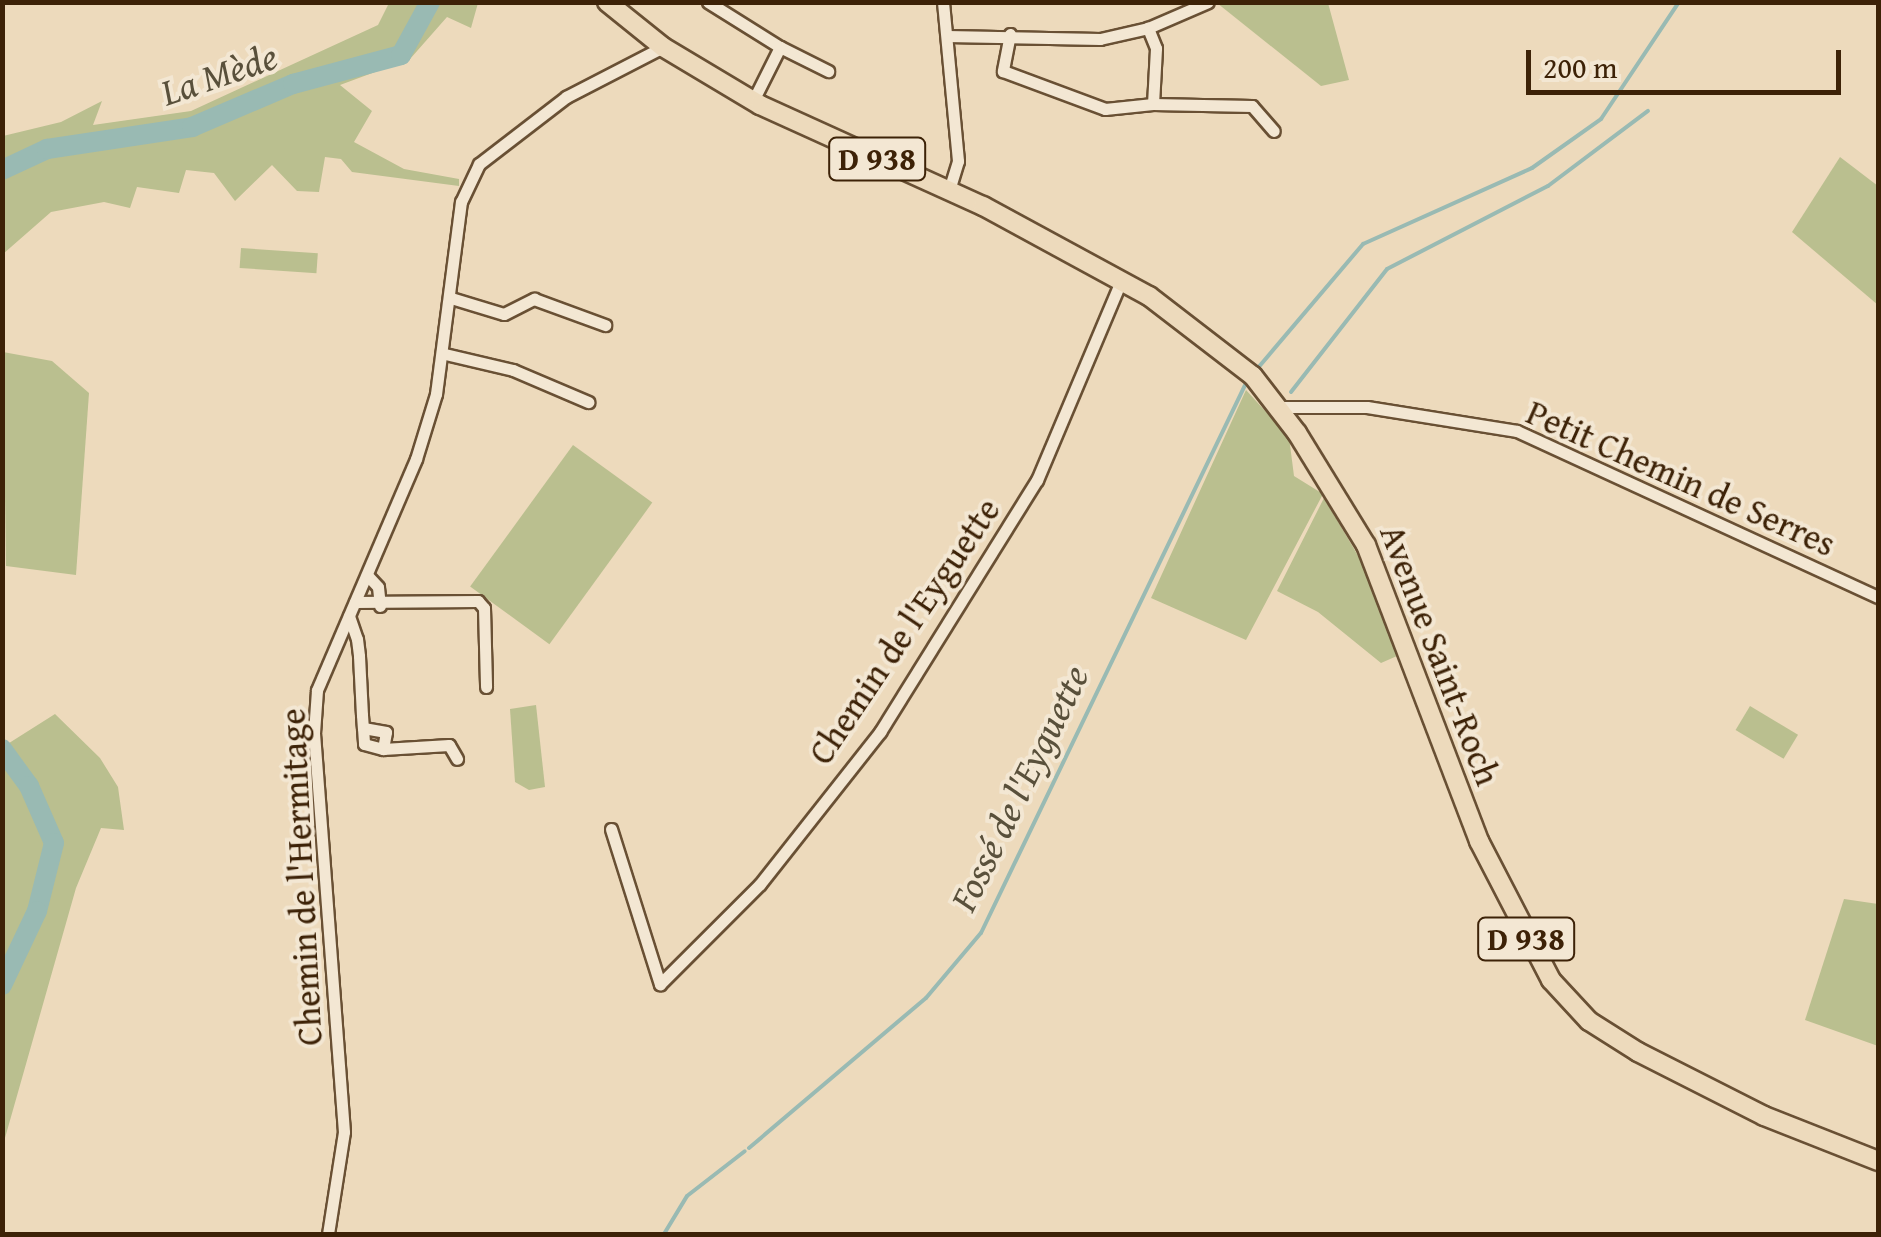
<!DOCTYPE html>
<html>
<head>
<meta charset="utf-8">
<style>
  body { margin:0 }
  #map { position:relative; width:1881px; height:1237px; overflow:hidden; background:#eddabc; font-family:"Gentium Book Plus",serif }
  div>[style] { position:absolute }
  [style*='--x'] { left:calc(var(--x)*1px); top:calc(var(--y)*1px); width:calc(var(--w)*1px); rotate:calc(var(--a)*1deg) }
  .green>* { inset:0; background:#babf8f; transform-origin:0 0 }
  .stream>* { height:4px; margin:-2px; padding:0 2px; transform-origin:2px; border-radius:2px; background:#99bab3 }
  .river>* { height:20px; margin:-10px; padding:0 10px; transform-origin:10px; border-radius:10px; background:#99bab3 }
  .roads { filter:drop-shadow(2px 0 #695034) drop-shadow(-2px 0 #695034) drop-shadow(0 2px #695034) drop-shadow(0 -2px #695034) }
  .street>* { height:11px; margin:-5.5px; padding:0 5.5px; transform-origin:5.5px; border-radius:5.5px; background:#f3e7d3 }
  .primary>* { height:18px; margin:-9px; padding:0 9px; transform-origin:9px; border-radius:9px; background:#eddabc }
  span { translate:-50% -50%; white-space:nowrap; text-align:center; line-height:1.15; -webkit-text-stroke:8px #f3e7d3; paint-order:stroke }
  .shield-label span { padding:2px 8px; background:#f3e7d3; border:2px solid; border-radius:8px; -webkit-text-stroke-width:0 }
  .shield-label { font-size:32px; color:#3d2207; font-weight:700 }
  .street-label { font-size:35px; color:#3d2207 }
  .water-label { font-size:38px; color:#59503b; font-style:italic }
  .frame { position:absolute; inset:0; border:5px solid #3d2207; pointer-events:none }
  .scale { position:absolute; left:1526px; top:50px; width:315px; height:45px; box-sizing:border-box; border:5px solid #3d2207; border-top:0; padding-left:12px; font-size:30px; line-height:35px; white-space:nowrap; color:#3d2207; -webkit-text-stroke:8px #f3e7d3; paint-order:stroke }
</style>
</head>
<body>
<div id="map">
  <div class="green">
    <i style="clip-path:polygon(389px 3px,478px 3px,471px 28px,447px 17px,410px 59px,340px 85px,372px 111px,354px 142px,404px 169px,459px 179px,459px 186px,352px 172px,341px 159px,325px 157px,319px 192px,297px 191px,272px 165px,235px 201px,214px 173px,186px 170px,179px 193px,137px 187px,130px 208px,104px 202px,51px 212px,3px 254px,3px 136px,61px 122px,102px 101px,93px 125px,191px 111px,378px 25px)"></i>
    <i style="clip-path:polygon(1217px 3px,1328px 3px,1349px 80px,1321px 86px)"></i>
    <i style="clip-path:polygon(1840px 157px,1878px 186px,1878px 305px,1792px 232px)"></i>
    <i style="left:241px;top:248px;width:77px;height:20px;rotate:4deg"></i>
    <i style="clip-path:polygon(3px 352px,52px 361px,89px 393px,76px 575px,6px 566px)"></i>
    <i style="clip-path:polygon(1246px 390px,1289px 437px,1294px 476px,1323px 494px,1246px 640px,1151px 598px)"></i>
    <i style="left:573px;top:445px;width:98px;height:175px;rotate:36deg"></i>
    <i style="clip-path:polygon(1324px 498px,1360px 559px,1397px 656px,1381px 663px,1318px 612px,1277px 591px)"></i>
    <i style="clip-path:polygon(536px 705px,545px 787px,529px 790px,515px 782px,510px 709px)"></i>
    <i style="left:1750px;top:706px;width:56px;height:28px;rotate:31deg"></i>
    <i style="clip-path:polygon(55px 714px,100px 758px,118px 787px,124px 830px,101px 828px,76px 888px,3px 1145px,3px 994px,41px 910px,58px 842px,32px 780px,6px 745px)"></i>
    <i style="clip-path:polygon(3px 756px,28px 789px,50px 842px,33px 909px,3px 975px)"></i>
    <i style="clip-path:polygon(1844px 899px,1878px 904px,1878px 1046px,1805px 1020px)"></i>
  </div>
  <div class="stream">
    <i style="--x:1257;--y:369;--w:164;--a:-49.7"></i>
    <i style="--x:1363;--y:244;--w:185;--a:-24.2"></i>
    <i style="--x:1532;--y:168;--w:85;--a:-35.4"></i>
    <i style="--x:1601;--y:119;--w:141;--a:-56.3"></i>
    <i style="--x:1291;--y:392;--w:156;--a:-52"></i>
    <i style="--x:1387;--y:269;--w:181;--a:-27.3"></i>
    <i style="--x:1548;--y:186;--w:125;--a:-36.9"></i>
    <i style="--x:749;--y:1148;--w:232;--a:-40.3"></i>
    <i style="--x:926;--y:998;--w:85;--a:-49.8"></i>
    <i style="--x:981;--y:933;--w:611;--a:-64.27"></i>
    <i style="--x:664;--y:1234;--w:44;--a:-58.8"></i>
    <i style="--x:687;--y:1196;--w:73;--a:-37.8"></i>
  </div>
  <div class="river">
    <i style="--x:2;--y:170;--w:50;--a:-25"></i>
    <i style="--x:47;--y:149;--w:147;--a:-8.6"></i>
    <i style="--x:192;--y:127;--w:110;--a:-23.1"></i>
    <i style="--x:293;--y:84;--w:112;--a:-15"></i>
    <i style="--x:401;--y:55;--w:60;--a:-61.3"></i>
    <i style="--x:2;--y:749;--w:46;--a:53.9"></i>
    <i style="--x:29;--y:786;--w:62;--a:66.3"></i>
    <i style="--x:54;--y:843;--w:70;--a:104"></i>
    <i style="--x:37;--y:911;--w:82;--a:115.3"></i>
  </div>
  <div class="roads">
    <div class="street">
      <i style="--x:708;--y:2;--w:85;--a:32"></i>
      <i style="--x:780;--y:47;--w:60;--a:116.6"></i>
      <i style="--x:943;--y:2;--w:160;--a:84.6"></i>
      <i style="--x:958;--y:161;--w:30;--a:107"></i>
      <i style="--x:1010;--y:34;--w:38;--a:101"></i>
      <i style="--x:1003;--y:71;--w:109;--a:20.4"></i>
      <i style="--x:1105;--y:109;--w:48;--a:-5.9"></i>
      <i style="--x:1153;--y:104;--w:56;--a:-86.9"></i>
      <i style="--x:1156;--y:48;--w:22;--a:-112"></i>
      <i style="--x:947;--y:36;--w:153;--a:1.1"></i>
      <i style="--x:1100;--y:39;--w:49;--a:-12.9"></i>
      <i style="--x:1148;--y:28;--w:65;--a:-23.4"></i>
      <i style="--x:780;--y:47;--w:54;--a:26.6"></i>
      <i style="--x:1153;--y:104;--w:99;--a:1.2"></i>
      <i style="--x:1252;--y:106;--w:33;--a:49"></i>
      <i style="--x:451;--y:298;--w:55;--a:16.8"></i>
      <i style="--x:504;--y:314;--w:34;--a:-27"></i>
      <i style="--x:534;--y:299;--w:76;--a:20.1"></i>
      <i style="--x:445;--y:354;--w:70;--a:13.2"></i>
      <i style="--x:513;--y:370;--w:82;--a:23.1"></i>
      <i style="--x:1279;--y:407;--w:88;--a:0"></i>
      <i style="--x:1367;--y:407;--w:152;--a:9.1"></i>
      <i style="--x:1517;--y:431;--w:397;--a:24.7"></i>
      <i style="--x:367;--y:575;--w:16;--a:47"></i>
      <i style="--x:378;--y:587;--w:19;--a:84"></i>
      <i style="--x:355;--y:602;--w:123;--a:-0.5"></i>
      <i style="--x:478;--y:601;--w:9;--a:49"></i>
      <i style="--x:484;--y:608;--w:79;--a:88.5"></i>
      <i style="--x:349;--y:616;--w:24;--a:71"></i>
      <i style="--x:357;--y:639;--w:17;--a:83"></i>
      <i style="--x:359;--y:656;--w:59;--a:87.1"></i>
      <i style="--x:362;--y:715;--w:13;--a:86"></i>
      <i style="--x:363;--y:728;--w:16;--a:86"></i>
      <i style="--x:364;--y:744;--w:20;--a:15"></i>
      <i style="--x:383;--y:749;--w:17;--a:-80"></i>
      <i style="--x:386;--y:732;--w:23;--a:-170"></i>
      <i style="--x:383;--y:749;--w:66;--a:-3.5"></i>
      <i style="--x:449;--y:745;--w:16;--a:60"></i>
      <i style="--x:611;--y:829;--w:163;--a:72.5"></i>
      <i style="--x:660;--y:984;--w:141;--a:-45"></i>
      <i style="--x:760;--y:884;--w:194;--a:-51.7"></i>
      <i style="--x:880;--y:732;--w:297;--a:-58.1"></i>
      <i style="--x:1037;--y:480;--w:216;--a:-67.1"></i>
      <i style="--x:328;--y:1234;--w:103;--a:-81.1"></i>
      <i style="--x:344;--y:1132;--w:400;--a:-94.3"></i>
      <i style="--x:314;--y:733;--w:43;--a:-86"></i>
      <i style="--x:317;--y:690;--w:251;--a:-66.8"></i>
      <i style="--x:416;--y:459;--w:68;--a:-72.9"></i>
      <i style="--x:436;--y:394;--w:194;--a:-82.6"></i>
      <i style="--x:461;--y:202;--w:42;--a:-64.7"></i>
      <i style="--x:479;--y:164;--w:110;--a:-37.6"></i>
      <i style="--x:566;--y:97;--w:109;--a:-27.3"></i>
    </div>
    <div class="primary">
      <i style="--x:607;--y:2;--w:72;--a:38.8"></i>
      <i style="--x:663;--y:47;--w:113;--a:30.9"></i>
      <i style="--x:760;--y:105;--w:245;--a:24.4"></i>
      <i style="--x:983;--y:206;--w:189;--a:28.5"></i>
      <i style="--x:1149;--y:296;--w:131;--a:37.6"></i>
      <i style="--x:1253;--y:376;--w:72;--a:52.3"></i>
      <i style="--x:1297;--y:433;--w:132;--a:58.4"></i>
      <i style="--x:1366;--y:545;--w:317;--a:69.1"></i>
      <i style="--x:1479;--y:841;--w:157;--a:62.6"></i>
      <i style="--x:1551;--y:980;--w:56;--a:47.2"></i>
      <i style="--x:1589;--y:1021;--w:58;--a:32.3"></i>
      <i style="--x:1638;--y:1052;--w:141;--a:26.9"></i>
      <i style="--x:1764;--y:1116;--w:123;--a:21.5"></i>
    </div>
  </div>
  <div class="shield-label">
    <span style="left:877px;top:159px">D 938</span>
    <span style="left:1526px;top:939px">D 938</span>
  </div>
  <div class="street-label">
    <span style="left:1681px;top:478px;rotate:24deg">Petit Chemin de Serres</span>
    <span style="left:904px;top:631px;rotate:-56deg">Chemin de l'Eyguette</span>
    <span style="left:1440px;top:655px;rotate:69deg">Avenue Saint-Roch</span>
    <span style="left:301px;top:877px;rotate:-93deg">Chemin de l'Hermitage</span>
  </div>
  <div class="water-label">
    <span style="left:219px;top:74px;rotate:-19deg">La Mède</span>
    <span style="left:1019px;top:788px;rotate:-64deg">Fossé de l'Eyguette</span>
  </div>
  <div class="frame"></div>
  <div class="scale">200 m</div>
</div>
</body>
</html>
